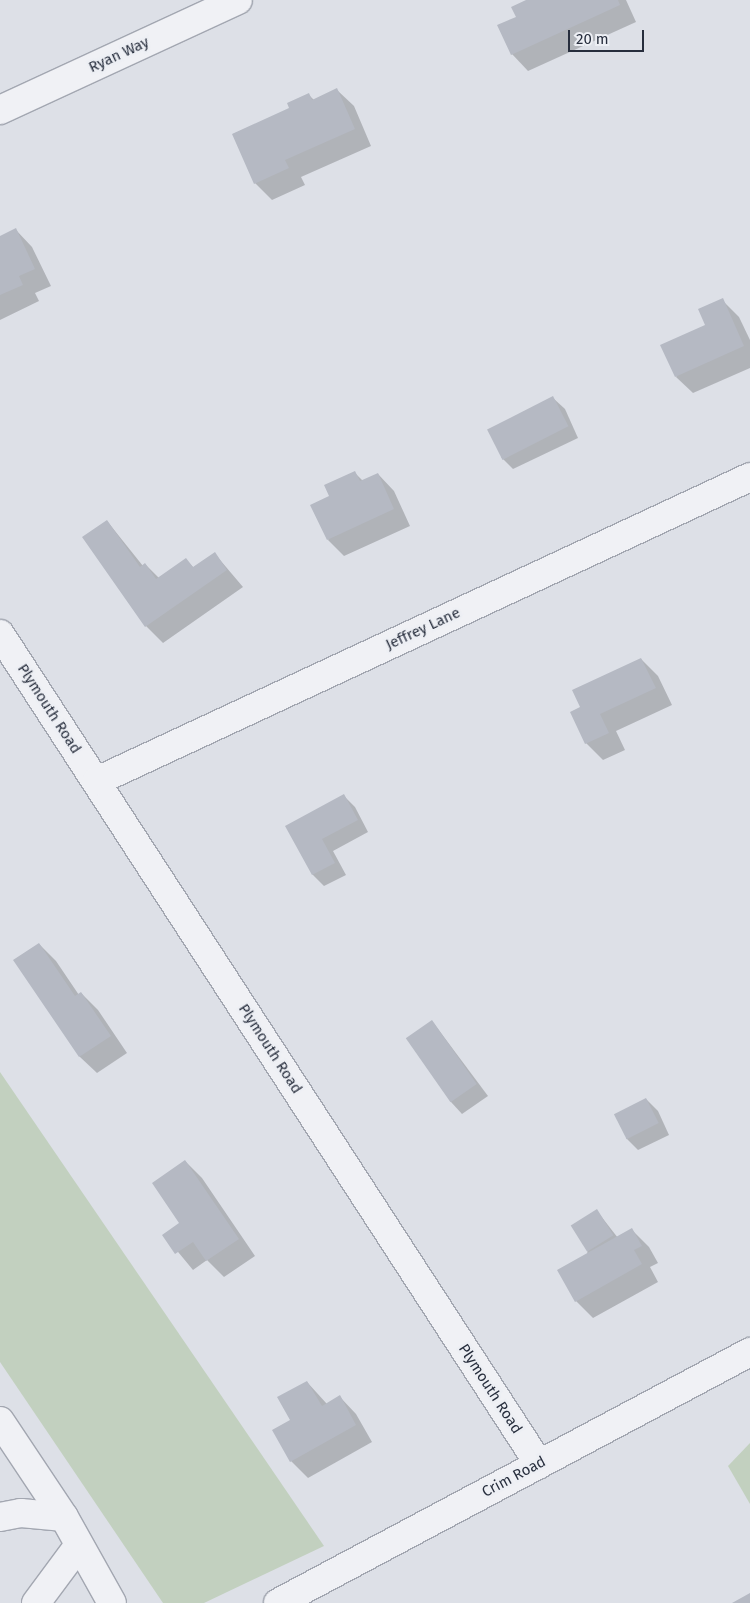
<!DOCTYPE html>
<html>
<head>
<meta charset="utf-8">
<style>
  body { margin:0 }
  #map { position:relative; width:750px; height:1603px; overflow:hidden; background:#dde0e7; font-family:"Fira Sans",sans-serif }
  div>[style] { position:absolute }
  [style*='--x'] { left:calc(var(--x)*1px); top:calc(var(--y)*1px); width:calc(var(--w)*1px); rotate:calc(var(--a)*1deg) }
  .green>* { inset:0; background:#c2d0bf }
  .shadow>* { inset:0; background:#0003 }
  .building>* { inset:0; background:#b5b9c3; transform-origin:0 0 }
  .roads { filter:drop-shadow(1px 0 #a3a7b1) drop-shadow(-1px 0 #a3a7b1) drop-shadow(0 1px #a3a7b1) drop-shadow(0 -1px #a3a7b1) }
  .minor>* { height:28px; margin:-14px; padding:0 14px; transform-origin:14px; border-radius:14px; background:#f0f1f5 }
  span { translate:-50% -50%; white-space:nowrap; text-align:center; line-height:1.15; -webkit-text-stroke:5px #edeff4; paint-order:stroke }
  .street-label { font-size:15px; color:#272e3d }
  .scale { position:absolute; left:568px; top:30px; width:76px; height:22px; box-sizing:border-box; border:2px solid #272e3d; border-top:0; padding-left:6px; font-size:15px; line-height:18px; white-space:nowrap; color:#272e3d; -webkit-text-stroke:4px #edeff4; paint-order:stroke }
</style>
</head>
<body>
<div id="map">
  <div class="green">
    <i style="clip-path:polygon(0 1072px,324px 1546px,204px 1603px,163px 1603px,0 1362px)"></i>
    <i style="clip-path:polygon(750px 1443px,750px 1504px,728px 1466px)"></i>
  </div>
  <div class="shadow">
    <i style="clip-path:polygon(529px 0,626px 0,636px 22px,528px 71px,512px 54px,518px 18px)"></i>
    <i style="clip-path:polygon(337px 90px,354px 106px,371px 146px,301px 177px,305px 185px,272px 200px,255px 183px,233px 134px,291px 109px,308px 94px,314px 100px)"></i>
    <i style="clip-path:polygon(16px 230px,32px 247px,51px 286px,35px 293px,39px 301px,0 320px,0 237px)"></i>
    <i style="clip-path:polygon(722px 300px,739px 317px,750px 340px,750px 368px,693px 393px,676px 377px)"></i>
    <i style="clip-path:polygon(553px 398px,565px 409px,578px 438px,513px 469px,501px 457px)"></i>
    <i style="clip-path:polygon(355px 473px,363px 481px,378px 474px,394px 491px,410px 526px,344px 556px,328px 540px)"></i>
    <i style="clip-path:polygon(107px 521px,143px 566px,145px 564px,159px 578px,186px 560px,194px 568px,215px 554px,243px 587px,163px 643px,146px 626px,84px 537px)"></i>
    <i style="clip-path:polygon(641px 659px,658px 676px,672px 705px,616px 731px,625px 750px,603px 760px,586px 743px,582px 708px)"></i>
    <i style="clip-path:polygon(344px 796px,355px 807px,368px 832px,333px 851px,346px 875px,324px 886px,313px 875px,287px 826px)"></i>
    <i style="clip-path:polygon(39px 944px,56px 961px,79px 995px,81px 993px,98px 1010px,127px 1053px,97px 1073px,80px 1057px,15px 960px)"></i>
    <i style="clip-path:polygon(432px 1021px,488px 1096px,462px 1114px,451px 1102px)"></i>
    <i style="clip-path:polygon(646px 1099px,658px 1111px,669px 1135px,638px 1150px,626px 1138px)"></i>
    <i style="clip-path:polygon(185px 1161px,202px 1178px,255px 1256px,224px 1277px,207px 1260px,193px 1270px,164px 1235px,181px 1223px)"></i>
    <i style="clip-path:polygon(597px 1211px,618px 1238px,632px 1230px,649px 1247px,658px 1263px,650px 1267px,658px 1282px,593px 1318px,576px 1301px)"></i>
    <i style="clip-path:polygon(307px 1382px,327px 1404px,340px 1397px,356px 1414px,372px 1442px,308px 1478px,291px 1461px,292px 1420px)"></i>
  </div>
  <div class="building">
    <i style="clip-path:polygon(526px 0,618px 0,620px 5px,511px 55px,497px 25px,516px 17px,511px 7px)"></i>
    <i style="clip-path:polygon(337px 88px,355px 129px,285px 160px,289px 168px,254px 184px,232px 134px,289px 108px,287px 103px,309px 93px,312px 100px)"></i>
    <i style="clip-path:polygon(16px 228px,35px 269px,19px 276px,23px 285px,0 295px,0 236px)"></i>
    <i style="clip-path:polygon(723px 298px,744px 346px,675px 377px,660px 345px,705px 325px,698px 309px)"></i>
    <i style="left:553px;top:396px;width:34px;height:74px;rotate:63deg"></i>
    <i style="clip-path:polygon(355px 471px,360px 481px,378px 473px,394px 509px,327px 540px,310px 505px,329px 496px,324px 485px)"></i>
    <i style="clip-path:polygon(107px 520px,140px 567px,145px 563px,156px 579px,186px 558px,193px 567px,215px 552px,227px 570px,145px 627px,82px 537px)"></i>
    <i style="clip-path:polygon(641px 658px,656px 688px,600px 714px,609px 733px,585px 744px,570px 712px,580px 707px,572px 690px)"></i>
    <i style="clip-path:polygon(344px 794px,358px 820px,322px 839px,335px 863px,312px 875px,285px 826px)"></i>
    <i style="clip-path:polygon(39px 943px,75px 996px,81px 992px,111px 1036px,79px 1057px,13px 960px)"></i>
    <i style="left:432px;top:1020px;width:78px;height:32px;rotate:55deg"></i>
    <i style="left:646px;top:1098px;width:28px;height:36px;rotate:63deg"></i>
    <i style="clip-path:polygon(185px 1160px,239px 1239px,206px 1261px,193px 1242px,175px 1254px,162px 1235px,179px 1223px,152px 1183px)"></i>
    <i style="left:597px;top:1209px;width:31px;height:31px;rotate:58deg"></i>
    <i style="clip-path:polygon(632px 1228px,642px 1246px,634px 1250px,642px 1264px,575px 1302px,557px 1270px)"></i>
    <i style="clip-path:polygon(307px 1381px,322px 1406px,340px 1395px,356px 1425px,290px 1462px,272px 1430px,290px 1420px,277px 1397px)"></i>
    <i style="clip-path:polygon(750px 1593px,750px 1603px,732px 1603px)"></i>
  </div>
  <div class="roads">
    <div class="minor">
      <i style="--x:0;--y:110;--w:262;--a:-24.8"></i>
      <i style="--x:0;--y:634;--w:990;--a:57"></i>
      <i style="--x:97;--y:781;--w:720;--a:-24.96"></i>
      <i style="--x:0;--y:1421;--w:115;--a:56.3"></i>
      <i style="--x:64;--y:1517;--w:98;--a:60.8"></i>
      <i style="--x:0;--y:1517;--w:21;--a:-11"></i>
      <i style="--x:21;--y:1513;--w:43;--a:5.3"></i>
      <i style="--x:36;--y:1603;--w:72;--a:-53.4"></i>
      <i style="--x:278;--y:1603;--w:535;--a:-28"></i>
    </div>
  </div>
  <div class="street-label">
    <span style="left:119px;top:55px;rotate:-25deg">Ryan Way</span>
    <span style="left:423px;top:629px;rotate:-25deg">Jeffrey Lane</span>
    <span style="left:49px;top:709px;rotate:57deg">Plymouth Road</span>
    <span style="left:270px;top:1049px;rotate:57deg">Plymouth Road</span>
    <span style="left:490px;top:1389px;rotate:57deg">Plymouth Road</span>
    <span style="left:514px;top:1477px;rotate:-28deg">Crim Road</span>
  </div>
  <div class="scale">20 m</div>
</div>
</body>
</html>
